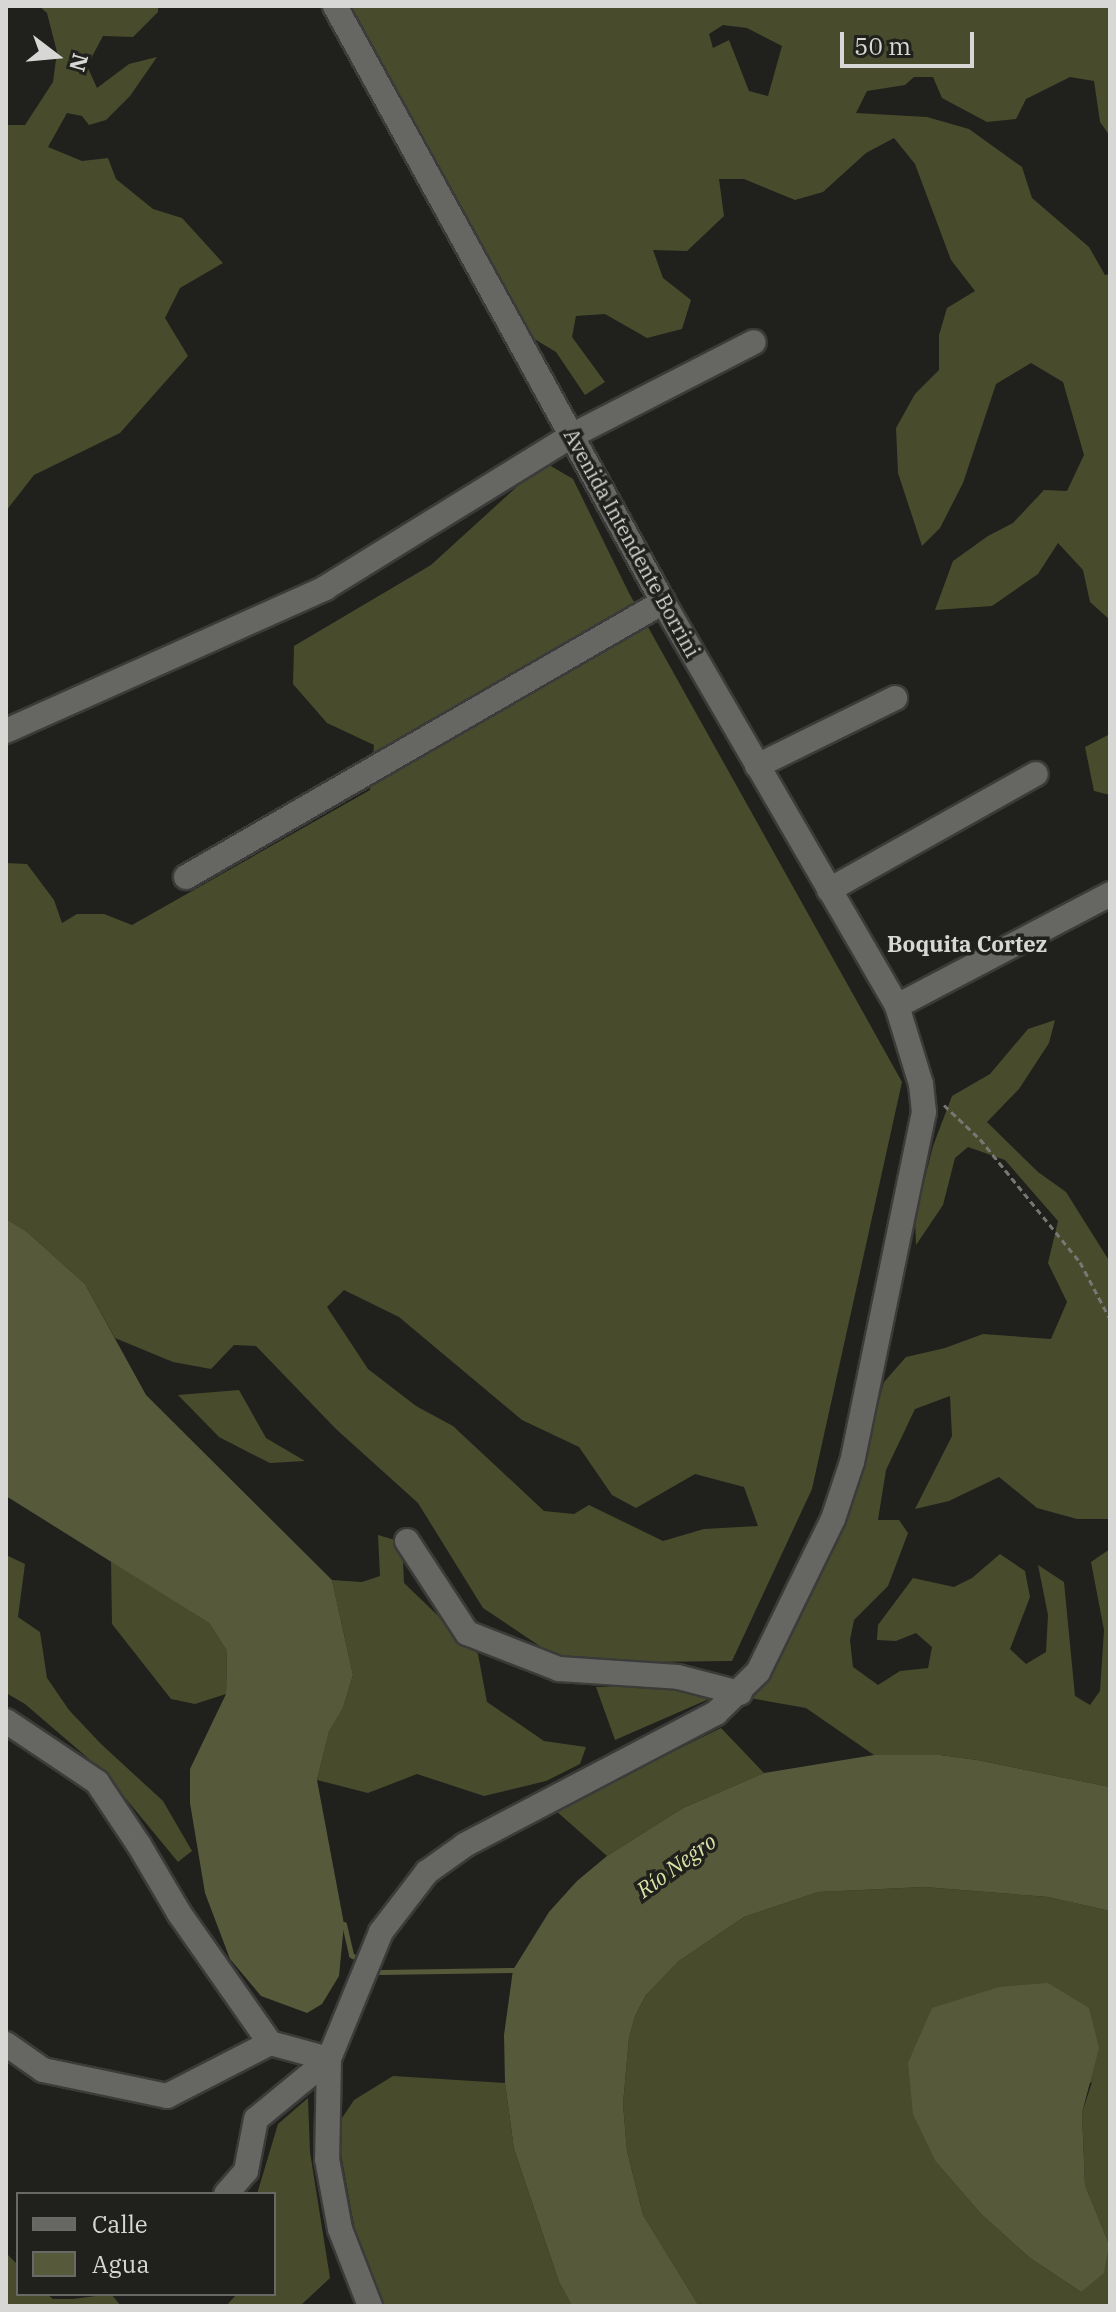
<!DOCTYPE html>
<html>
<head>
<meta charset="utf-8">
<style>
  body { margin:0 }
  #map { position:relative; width:1116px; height:2312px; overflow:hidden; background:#20201d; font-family:"IBM Plex Serif",serif }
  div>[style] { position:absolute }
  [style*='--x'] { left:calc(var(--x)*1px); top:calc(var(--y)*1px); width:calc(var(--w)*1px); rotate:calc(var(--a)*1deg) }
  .forest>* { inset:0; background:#484c2c }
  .water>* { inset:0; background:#565a3a }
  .stream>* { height:5px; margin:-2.5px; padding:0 2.5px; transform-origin:2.5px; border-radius:2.5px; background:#565a3a }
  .path>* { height:3px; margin-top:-1.5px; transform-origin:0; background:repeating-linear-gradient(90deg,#777774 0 6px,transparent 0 10px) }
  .roads { filter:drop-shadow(2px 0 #3b3b39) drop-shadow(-2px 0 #3b3b39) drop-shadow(0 2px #3b3b39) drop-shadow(0 -2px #3b3b39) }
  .minor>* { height:24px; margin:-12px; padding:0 12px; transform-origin:12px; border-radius:12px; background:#666763 }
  span { translate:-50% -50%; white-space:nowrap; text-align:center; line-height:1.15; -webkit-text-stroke:7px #20201d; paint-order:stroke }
  .street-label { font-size:20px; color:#d7d7d5 }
  .neighbourhood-label { font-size:22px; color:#d7d7d5; font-weight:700 }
  .water-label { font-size:22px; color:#dae2a5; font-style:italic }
  .frame { position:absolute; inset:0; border:8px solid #d7d7d5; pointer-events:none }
  .legend { position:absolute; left:16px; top:2192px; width:260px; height:104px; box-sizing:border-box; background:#20201d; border:2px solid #696967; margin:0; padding:10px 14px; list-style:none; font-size:24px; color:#d7d7d5 }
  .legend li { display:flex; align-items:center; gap:16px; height:40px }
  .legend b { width:40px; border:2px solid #696967 }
  .north { position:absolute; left:16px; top:16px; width:80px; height:80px; -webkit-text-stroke:6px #20201d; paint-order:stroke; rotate:106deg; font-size:22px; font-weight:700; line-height:32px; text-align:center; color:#d7d7d5 }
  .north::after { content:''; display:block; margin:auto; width:28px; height:36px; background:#d7d7d5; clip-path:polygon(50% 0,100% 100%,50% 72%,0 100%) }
  .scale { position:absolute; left:840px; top:32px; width:134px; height:36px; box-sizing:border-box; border:4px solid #d7d7d5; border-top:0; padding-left:10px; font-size:24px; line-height:28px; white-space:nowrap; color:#d7d7d5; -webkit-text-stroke:6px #20201d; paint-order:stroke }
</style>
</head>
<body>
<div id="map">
  <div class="forest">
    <i style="clip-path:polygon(39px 6px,158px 6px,158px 12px,133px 37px,103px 36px,87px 66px,97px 88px,129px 64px,157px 57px,130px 96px,106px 120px,89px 125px,82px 116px,67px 113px,48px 147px,82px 161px,108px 158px,116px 179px,153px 209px,182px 218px,223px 263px,180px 288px,165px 318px,188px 356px,120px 433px,34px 475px,6px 511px,6px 125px,25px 125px,53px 82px,57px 52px,47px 13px)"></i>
    <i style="clip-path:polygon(evenodd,346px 6px,1110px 6px,1110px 136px,1100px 122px,1094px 81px,1070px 77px,1026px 99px,1016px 119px,987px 122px,942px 98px,933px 77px,914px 77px,905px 85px,867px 91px,856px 113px,927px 117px,969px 129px,1022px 167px,1032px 198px,1089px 247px,1105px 275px,1110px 274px,1110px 620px,1090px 602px,1083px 570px,1058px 543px,1038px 574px,992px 606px,935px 610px,953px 561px,988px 536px,1013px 523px,1044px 490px,1067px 491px,1084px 455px,1063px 382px,1031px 363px,996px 384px,963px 483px,940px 528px,922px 546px,898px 473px,896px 428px,915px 394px,939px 370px,939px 335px,947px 308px,975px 291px,951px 260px,915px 164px,894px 138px,866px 153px,823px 192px,795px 200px,744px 179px,719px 179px,724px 216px,687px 251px,653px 250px,663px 278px,691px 300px,682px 329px,647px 338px,605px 314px,576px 316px,572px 337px,605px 382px,585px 395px,556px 352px,531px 337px,346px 6px,723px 25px,747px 28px,782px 46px,768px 96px,749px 91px,729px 40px,713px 48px,709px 34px,723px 25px)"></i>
    <i style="clip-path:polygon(evenodd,544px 462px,573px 479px,629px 593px,902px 1082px,812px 1489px,732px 1661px,565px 1663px,483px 1608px,418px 1503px,336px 1429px,256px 1346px,234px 1345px,211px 1369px,173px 1362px,115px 1338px,85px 1284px,26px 1231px,6px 1219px,6px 863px,27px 864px,54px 900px,62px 923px,77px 914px,104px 914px,132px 925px,370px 790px,374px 745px,327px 723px,293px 684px,294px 646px,431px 565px,544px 462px,344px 1290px,399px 1317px,522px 1420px,579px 1447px,612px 1495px,636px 1508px,695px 1474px,744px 1487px,758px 1526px,704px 1529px,663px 1541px,589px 1505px,574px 1514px,544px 1511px,453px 1426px,416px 1406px,368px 1369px,327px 1307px,344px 1290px)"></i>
    <i style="clip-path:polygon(1110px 734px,1110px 795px,1094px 791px,1085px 747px)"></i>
    <i style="clip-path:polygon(1055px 1020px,1049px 1043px,1019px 1089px,987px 1122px,1038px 1172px,1066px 1192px,1110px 1262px,1110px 1519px,1077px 1519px,1037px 1508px,999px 1477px,949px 1501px,915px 1509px,952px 1436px,950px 1396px,915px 1409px,886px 1470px,878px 1520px,899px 1520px,908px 1533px,888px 1586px,854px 1620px,850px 1640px,853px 1667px,878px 1685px,900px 1671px,928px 1668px,932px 1647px,916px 1633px,896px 1641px,877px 1640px,878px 1625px,913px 1578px,954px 1587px,972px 1578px,1000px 1554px,1025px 1571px,1030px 1597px,1010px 1649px,1026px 1664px,1046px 1652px,1048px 1615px,1038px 1565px,1064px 1582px,1075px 1696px,1090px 1705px,1100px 1691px,1104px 1630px,1091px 1562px,1110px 1549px,1110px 1787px,977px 1760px,940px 1755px,874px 1755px,806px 1708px,750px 1698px,862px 1463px,884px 1382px,906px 1357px,945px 1348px,983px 1334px,1051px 1339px,1067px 1302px,1048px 1263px,1058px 1221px,1005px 1160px,968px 1147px,955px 1158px,943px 1205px,916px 1245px,915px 1218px,933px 1146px,952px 1096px,990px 1074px,1028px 1029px)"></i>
    <i style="clip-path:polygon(239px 1390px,266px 1438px,305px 1461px,270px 1463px,248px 1452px,219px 1437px,178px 1395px)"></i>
    <i style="clip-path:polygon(378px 1535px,395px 1540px,403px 1559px,404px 1583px,478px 1654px,487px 1702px,544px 1741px,586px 1747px,580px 1764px,546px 1781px,484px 1796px,417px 1774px,368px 1793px,317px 1780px,329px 1730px,343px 1708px,353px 1675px,332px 1580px,362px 1582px,380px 1576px)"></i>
    <i style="clip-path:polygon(6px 1555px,25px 1564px,18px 1617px,40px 1632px,47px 1678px,69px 1710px,101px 1744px,163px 1801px,192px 1851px,178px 1862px,103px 1771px,25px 1704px,6px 1693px)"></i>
    <i style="clip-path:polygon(111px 1561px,209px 1623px,227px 1651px,226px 1694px,195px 1704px,171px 1699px,112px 1624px)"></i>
    <i style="clip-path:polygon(682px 1685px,709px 1699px,615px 1740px,596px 1687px)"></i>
    <i style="clip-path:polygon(721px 1728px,764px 1773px,683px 1808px,607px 1856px,555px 1810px)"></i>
    <i style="clip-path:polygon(evenodd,924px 1887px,1048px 1897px,1110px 1911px,1110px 2306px,699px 2306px,643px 2215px,627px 2151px,623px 2104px,629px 2038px,635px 2016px,646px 1995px,679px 1961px,744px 1917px,818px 1892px,924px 1887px,1092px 2082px,1082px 2113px,1085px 2185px,1109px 2244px,1081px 2292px,1030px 2258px,981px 2214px,936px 2162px,1092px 2082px)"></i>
    <i style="clip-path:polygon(393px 2076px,505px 2083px,514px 2149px,559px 2282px,571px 2304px,379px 2306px,362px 2269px,336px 2127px,354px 2100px)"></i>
    <i style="clip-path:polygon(308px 2098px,310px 2152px,330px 2278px,300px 2306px,226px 2306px,237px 2294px,274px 2294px,274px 2194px,257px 2194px,278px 2124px)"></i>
    <i style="clip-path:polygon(6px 2253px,18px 2265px,18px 2294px,47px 2294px,53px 2299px,73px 2299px,111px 2294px,121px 2306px,6px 2306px)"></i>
  </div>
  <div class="water">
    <i style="clip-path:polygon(6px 1219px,26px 1231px,85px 1284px,146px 1395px,332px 1580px,353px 1675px,343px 1708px,329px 1731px,317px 1780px,344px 1924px,339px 1976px,322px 2004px,307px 2013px,261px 1996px,230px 1959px,205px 1893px,190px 1803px,190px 1769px,226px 1694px,227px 1651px,209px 1623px,6px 1496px)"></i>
    <i style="clip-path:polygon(874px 1755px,940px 1755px,977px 1760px,1110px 1787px,1110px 1911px,1048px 1897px,924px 1887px,818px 1892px,744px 1917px,679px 1961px,646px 1995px,635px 2016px,629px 2038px,623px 2104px,627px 2151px,643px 2215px,699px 2306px,572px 2306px,559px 2282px,514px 2149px,505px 2083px,504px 2035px,513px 1970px,549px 1912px,577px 1881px,607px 1856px,683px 1808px,764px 1773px)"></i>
    <i style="clip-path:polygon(1048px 1983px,1089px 2008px,1099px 2048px,1082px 2113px,1085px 2185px,1109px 2244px,1104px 2273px,1081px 2292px,1030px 2258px,981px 2214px,936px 2162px,913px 2114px,908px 2063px,932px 2008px,999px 1987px)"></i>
  </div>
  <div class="stream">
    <i style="--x:344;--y:1924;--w:32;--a:77"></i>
    <i style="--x:351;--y:1955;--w:10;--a:29"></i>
    <i style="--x:372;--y:1967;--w:9;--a:32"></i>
    <i style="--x:380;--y:1972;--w:133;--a:-0.9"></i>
  </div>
  <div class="path">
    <i style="--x:944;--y:1105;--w:50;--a:43.4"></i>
    <i style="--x:980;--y:1139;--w:159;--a:50.9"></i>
    <i style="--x:1080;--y:1262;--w:64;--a:62.2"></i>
  </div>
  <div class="roads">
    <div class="minor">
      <i style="--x:335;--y:6;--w:680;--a:61.17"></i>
      <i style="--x:663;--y:602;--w:467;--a:59.9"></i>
      <i style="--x:897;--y:1006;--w:82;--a:72.9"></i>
      <i style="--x:921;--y:1084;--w:28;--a:84"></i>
      <i style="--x:924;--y:1112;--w:357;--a:101.6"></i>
      <i style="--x:852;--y:1462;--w:60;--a:108.4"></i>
      <i style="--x:833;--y:1519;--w:170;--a:116.1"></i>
      <i style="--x:758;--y:1672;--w:59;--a:135.7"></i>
      <i style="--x:716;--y:1713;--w:284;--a:152.3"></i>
      <i style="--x:465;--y:1845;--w:47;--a:144.6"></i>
      <i style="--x:427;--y:1872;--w:76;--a:127.5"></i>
      <i style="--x:381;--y:1932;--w:137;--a:112.3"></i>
      <i style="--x:329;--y:2059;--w:100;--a:91.1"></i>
      <i style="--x:327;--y:2159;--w:71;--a:79.5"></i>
      <i style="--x:340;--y:2229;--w:83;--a:68.7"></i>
      <i style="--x:6;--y:731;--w:350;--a:-24.1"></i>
      <i style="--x:325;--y:588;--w:291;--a:-31.7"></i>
      <i style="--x:573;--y:435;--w:203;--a:-27.2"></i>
      <i style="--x:757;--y:766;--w:154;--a:-26.2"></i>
      <i style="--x:186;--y:877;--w:551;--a:-29.96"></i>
      <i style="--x:829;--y:890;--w:237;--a:-29.3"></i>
      <i style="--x:897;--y:1006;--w:241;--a:-27.7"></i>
      <i style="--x:407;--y:1541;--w:110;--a:56.9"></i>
      <i style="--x:467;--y:1633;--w:99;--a:21.4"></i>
      <i style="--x:559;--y:1669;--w:119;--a:3.8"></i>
      <i style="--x:678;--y:1677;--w:64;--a:14.5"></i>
      <i style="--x:6;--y:1721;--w:110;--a:33.8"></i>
      <i style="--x:97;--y:1782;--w:76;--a:56.3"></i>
      <i style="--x:139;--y:1845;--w:79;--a:59.5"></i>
      <i style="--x:179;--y:1913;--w:159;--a:55"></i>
      <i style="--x:270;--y:2043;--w:61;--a:15.2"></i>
      <i style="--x:329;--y:2059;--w:94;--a:140.6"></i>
      <i style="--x:256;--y:2119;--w:53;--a:100.9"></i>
      <i style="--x:246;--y:2171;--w:30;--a:131"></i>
      <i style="--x:6;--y:2044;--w:45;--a:35.1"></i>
      <i style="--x:43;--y:2070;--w:127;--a:11.8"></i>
      <i style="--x:167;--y:2096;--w:116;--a:-27.2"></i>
    </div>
  </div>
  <div class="street-label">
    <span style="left:632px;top:543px;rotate:61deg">Avenida Intendente Borrini</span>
  </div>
  <div class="neighbourhood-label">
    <span style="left:967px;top:944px">Boquita Cortez</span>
  </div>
  <div class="water-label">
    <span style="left:676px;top:1865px;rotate:-36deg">Río Negro</span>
  </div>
  <div class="frame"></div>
  <ul class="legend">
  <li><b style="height:10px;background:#666763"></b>Calle</li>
  <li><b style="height:22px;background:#565a3a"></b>Agua</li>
  </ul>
  <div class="north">N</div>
  <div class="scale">50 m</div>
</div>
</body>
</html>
